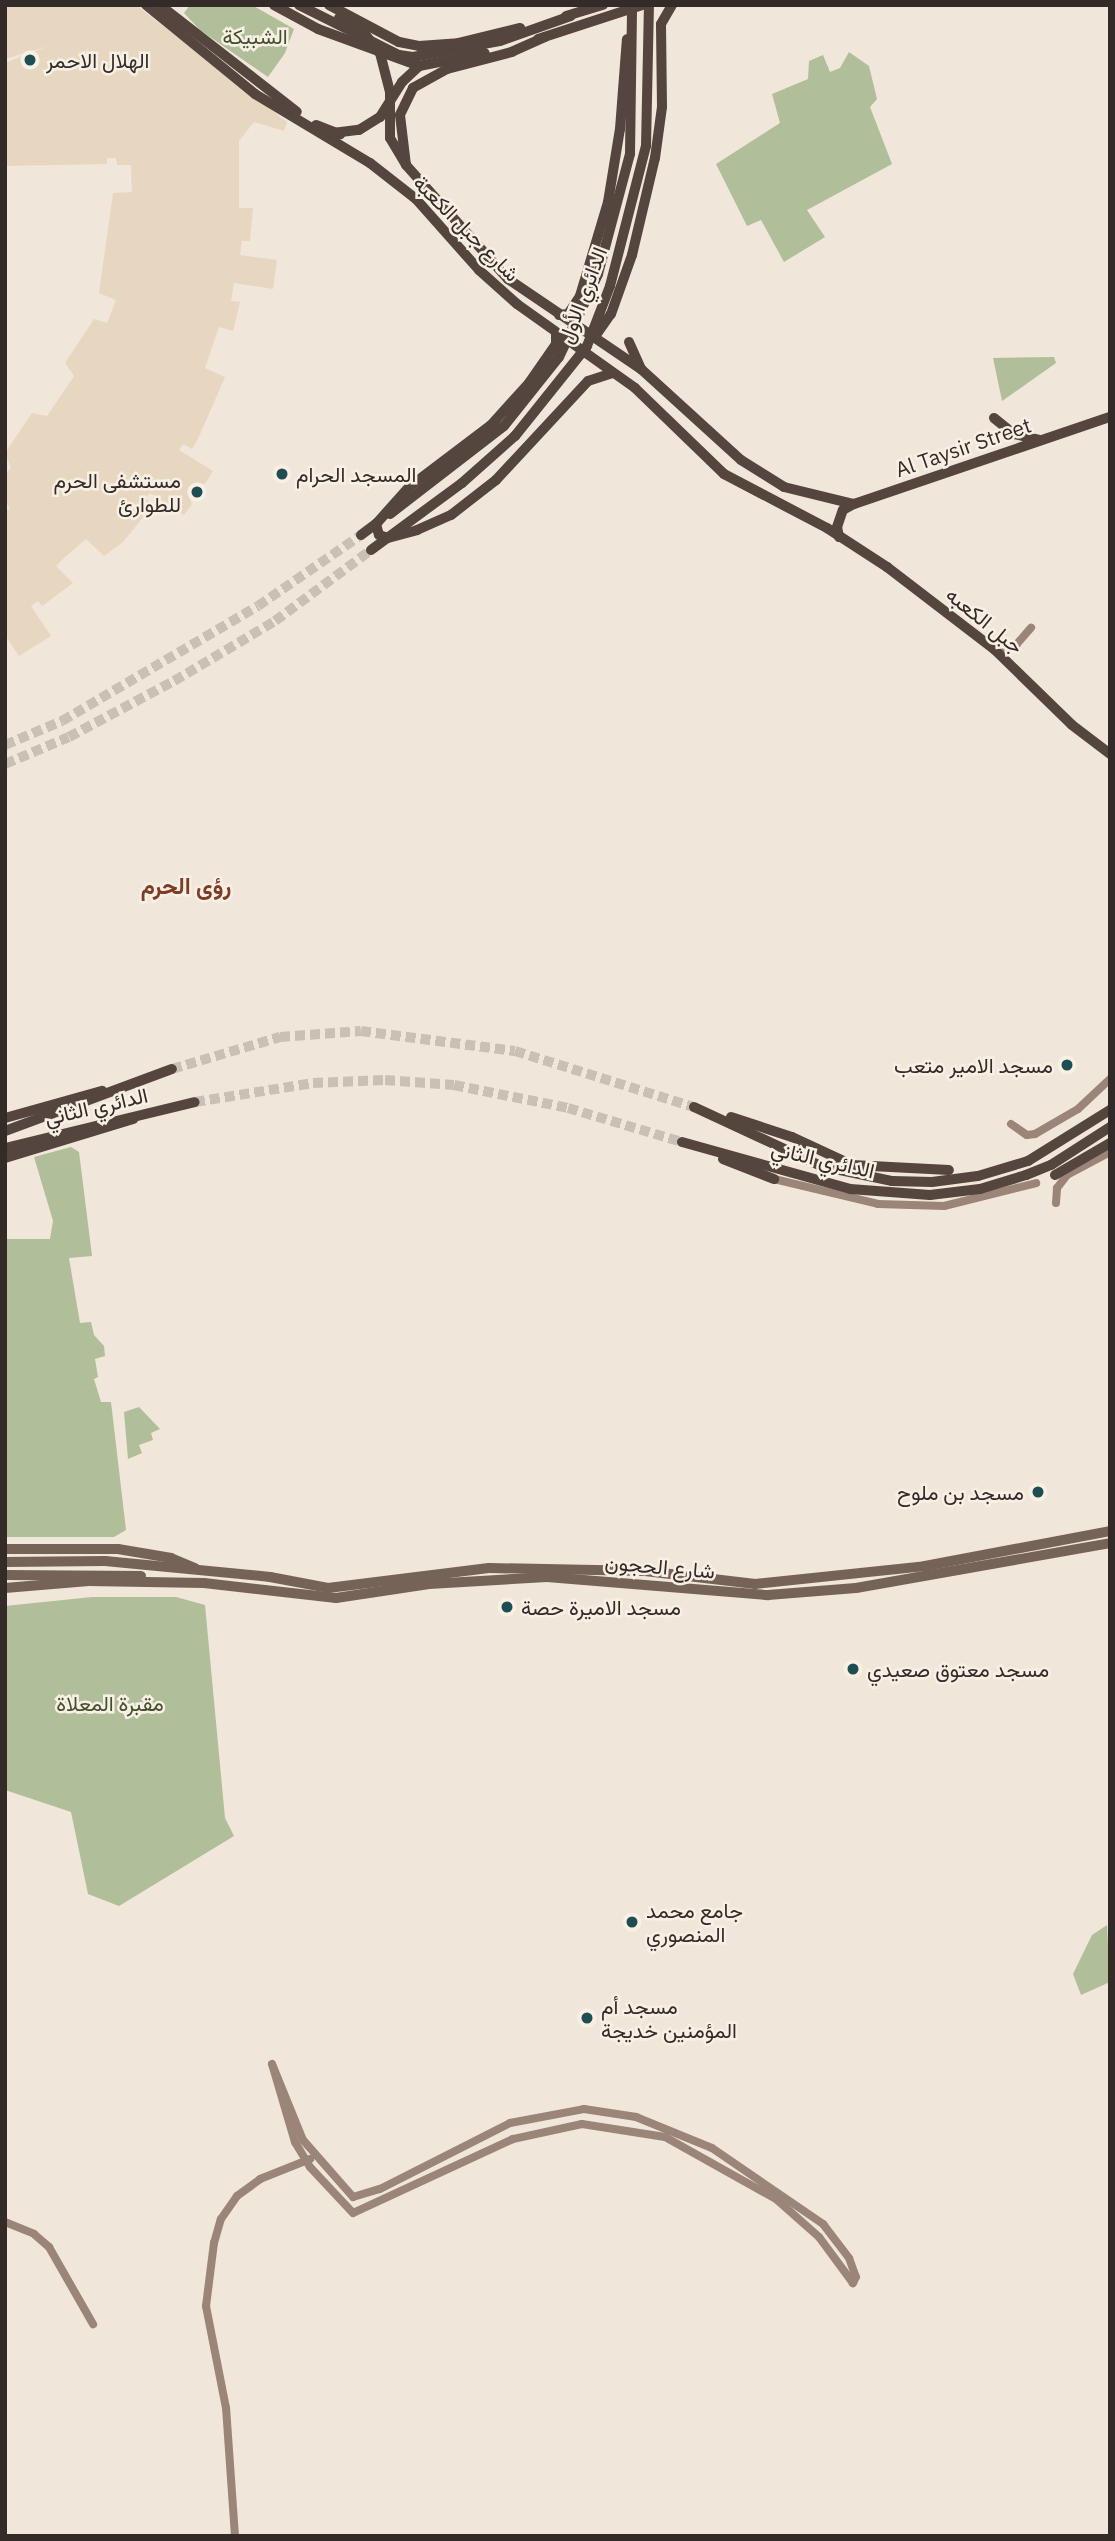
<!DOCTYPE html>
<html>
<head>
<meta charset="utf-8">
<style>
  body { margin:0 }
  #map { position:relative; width:1115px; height:2541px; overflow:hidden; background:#f0e6d9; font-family:"IBM Plex Sans",Vazirmatn,sans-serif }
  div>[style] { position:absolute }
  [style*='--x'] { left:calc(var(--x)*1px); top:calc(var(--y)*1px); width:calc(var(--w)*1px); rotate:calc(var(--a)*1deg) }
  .green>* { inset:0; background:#b1be9a }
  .plaza>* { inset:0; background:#e7d7c1 }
  .highway-tunnel>* { height:10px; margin-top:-5px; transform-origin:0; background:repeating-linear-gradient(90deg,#cac1b5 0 10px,transparent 0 15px) }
  .secondary>* { height:8px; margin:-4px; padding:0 4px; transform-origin:4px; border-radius:4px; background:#9a8578 }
  .primary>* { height:10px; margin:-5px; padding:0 5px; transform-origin:5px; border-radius:5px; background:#756358 }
  .highway>* { height:10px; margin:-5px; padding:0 5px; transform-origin:5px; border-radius:5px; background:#54453e }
  .highway-bridge>* { height:10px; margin:-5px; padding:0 5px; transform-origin:5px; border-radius:5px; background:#54453e }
  .dots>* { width:19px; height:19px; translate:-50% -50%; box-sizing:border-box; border:4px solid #f8f0e5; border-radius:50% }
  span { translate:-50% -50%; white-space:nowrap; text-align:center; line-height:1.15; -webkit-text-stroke:5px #f8f0e5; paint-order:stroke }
  .park-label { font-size:21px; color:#42502c }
  .poi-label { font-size:21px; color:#332b27 }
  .left { translate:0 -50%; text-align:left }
  .right { translate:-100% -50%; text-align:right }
  .street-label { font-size:21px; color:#332b27 }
  .neighbourhood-label { font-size:23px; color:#7e3c24; font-weight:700 }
  .frame { position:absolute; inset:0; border:7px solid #332b27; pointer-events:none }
</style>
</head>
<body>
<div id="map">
  <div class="green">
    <i style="clip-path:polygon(190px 5px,252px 5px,294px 29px,285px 53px,268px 77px,200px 30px,184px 13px)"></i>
    <i style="clip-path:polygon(849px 52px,869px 66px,877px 99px,870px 107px,892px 164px,807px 210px,825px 237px,784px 262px,761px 220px,747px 226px,716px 164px,780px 123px,772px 94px,808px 79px,809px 61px,823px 55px,830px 72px,840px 68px)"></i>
    <i style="clip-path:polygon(1054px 357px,1056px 363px,1002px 401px,993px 358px)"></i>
    <i style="clip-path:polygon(71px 1147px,79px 1152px,92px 1256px,69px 1258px,80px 1323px,91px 1322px,94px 1335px,104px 1346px,105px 1356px,95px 1359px,98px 1377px,94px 1379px,101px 1402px,111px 1402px,126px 1530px,114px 1537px,5px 1537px,5px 1239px,50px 1239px,53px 1221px,34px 1157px)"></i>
    <i style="clip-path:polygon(139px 1407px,160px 1429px,151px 1433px,153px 1440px,139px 1445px,142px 1453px,128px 1459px,124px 1412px)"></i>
    <i style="clip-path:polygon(92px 1597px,176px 1597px,205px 1605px,225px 1818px,234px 1836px,119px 1906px,88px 1894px,71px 1812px,5px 1790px,5px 1606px)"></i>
    <i style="clip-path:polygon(1107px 1925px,1110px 1982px,1081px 1995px,1073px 1974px,1092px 1935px)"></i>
  </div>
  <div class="plaza">
    <i style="clip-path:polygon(5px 5px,136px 5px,287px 122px,284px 131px,254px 122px,239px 141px,239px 208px,253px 208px,250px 241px,242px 241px,240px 255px,277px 260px,273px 289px,234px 283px,231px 301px,240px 302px,233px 331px,219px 327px,205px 368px,225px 377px,198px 439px,192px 449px,183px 444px,179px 450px,213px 471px,205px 484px,192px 484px,187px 491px,192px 504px,184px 515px,150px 493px,145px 498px,153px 505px,123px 542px,104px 556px,86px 539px,64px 558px,56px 566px,73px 583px,42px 606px,38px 601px,31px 606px,51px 636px,19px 656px,5px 635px,5px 512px,10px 508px,5px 501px,5px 474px,11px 468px,5px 453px,32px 413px,47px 416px,74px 376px,65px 363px,94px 319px,107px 323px,116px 300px,99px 293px,113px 193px,132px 192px,131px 165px,117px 165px,116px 158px,107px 158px,107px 164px,5px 166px,5px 63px,48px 46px,5px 59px)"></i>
  </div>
  <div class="highway-tunnel">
    <i style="--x:5;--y:745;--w:62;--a:-22.8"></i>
    <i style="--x:62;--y:721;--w:227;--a:-30.4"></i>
    <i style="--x:258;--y:606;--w:125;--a:-34.6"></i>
    <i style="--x:5;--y:764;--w:69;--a:-22.9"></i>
    <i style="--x:69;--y:737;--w:119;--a:-28.1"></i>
    <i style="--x:174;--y:681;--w:117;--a:-30.7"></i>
    <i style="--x:275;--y:621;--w:119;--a:-36.5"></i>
    <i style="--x:172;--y:1069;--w:113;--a:-16.5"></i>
    <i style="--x:280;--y:1037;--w:81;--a:-4.2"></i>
    <i style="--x:361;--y:1031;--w:155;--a:7.4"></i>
    <i style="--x:515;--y:1051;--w:188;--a:17.4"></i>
    <i style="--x:195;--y:1102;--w:120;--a:-9.1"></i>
    <i style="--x:313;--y:1083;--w:72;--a:-2.4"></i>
    <i style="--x:385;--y:1080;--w:69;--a:4.1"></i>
    <i style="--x:454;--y:1085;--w:116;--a:11.4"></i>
    <i style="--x:568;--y:1108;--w:119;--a:16.6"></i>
  </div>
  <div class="secondary">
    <i style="--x:995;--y:650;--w:22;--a:-13"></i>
    <i style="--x:1016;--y:645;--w:23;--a:-49"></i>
    <i style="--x:1011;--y:1124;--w:19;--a:35"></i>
    <i style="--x:1027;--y:1135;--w:8;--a:-7"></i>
    <i style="--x:1035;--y:1134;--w:50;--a:-30.2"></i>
    <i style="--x:1078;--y:1109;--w:44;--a:-43.2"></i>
    <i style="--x:774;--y:1179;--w:107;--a:13.5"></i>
    <i style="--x:878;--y:1204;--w:66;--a:1.7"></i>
    <i style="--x:944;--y:1206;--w:95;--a:-14"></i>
    <i style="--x:1056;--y:1203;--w:15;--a:-86"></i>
    <i style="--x:1057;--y:1188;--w:16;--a:-52"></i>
    <i style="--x:1067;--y:1175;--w:49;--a:-28.1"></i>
    <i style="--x:272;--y:2064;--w:82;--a:67.8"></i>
    <i style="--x:303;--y:2140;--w:76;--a:48.7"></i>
    <i style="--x:353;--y:2197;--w:28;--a:-17"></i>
    <i style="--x:380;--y:2189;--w:146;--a:-26.9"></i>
    <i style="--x:510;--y:2123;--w:75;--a:-10.7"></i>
    <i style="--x:584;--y:2109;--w:53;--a:8.7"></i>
    <i style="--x:636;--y:2117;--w:82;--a:22.2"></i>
    <i style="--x:712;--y:2148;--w:135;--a:34.4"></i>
    <i style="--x:823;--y:2224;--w:43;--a:52.6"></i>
    <i style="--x:849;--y:2258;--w:20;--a:70"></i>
    <i style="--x:856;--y:2277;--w:7;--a:117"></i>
    <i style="--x:853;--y:2283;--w:57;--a:-126.5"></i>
    <i style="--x:819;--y:2237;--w:57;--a:-138.5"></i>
    <i style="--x:776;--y:2199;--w:127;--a:-150.8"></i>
    <i style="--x:665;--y:2137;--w:84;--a:-171.1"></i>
    <i style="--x:582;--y:2124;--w:71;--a:167.7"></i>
    <i style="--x:513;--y:2139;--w:176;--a:155.2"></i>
    <i style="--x:353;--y:2213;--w:63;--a:-133.1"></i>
    <i style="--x:310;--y:2167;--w:29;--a:-121"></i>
    <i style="--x:295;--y:2142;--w:81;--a:-106.4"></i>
    <i style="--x:5;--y:2222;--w:31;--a:22"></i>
    <i style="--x:34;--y:2234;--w:20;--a:41"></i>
    <i style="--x:49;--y:2247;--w:89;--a:60.3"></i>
    <i style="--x:235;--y:2536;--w:128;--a:-94"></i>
    <i style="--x:226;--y:2408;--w:104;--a:-101.1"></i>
    <i style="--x:206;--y:2306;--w:64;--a:-82.8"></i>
    <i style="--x:214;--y:2243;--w:25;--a:-74"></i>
    <i style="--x:221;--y:2219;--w:28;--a:-55"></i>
    <i style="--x:237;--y:2196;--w:29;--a:-36"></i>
    <i style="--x:260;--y:2179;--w:54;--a:-21.8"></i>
  </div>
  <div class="primary">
    <i style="--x:5;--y:1549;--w:113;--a:0"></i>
    <i style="--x:118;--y:1549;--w:54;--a:9.6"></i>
    <i style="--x:171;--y:1558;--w:26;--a:23"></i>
    <i style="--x:5;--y:1562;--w:100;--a:-0.6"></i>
    <i style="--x:105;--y:1561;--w:166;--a:5.5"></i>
    <i style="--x:270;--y:1577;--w:59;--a:10.7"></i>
    <i style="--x:328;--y:1588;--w:162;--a:-7.1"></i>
    <i style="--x:489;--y:1568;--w:156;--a:1.1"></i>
    <i style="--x:645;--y:1571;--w:111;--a:6.7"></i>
    <i style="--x:755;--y:1584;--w:171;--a:-6"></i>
    <i style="--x:925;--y:1566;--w:188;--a:-10.7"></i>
    <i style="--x:5;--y:1575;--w:136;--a:0.4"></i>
    <i style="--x:5;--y:1588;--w:84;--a:-4.8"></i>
    <i style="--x:89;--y:1581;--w:115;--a:1"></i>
    <i style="--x:204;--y:1583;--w:133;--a:6.5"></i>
    <i style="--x:336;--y:1598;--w:94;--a:-8.6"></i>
    <i style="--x:429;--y:1584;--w:118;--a:-3.4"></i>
    <i style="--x:547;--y:1577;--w:222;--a:4.7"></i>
    <i style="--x:768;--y:1595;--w:88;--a:-4.5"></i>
    <i style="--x:856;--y:1588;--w:258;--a:-10"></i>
  </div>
  <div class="highway">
    <i style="--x:146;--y:5;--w:141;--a:39.2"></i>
    <i style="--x:255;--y:94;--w:134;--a:31"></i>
    <i style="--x:370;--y:163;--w:58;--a:38"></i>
    <i style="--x:416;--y:199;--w:95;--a:48.4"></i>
    <i style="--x:479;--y:270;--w:51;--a:41.8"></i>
    <i style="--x:517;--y:304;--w:145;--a:35.4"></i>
    <i style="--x:635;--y:388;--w:124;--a:44"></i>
    <i style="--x:724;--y:474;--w:116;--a:27.7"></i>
    <i style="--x:827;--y:528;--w:72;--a:33"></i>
    <i style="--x:887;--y:567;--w:136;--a:37.5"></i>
    <i style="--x:995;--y:650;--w:107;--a:44.2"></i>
    <i style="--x:1072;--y:725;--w:48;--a:37.3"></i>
    <i style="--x:274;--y:5;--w:50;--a:28.6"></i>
    <i style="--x:318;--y:29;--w:108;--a:20.1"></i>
    <i style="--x:419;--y:66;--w:67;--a:-11.1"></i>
    <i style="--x:299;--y:5;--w:112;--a:26.6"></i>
    <i style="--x:399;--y:55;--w:14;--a:8"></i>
    <i style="--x:413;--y:57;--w:88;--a:-10.4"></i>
    <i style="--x:500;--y:41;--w:75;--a:-19.4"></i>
    <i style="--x:329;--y:5;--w:79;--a:27.9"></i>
    <i style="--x:399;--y:42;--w:20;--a:11"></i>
    <i style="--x:419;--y:46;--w:39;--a:-4"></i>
    <i style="--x:458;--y:43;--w:64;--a:-13.6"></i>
    <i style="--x:161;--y:6;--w:172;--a:37.9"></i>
    <i style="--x:566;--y:16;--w:39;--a:-17"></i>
    <i style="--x:545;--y:37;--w:36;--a:156"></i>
    <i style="--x:512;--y:52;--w:67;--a:165.3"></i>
    <i style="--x:447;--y:69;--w:39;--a:151"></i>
    <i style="--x:413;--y:88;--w:30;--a:116"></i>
    <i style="--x:400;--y:115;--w:50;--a:83.2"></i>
    <i style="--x:406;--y:165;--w:153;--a:48.2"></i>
    <i style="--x:508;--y:279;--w:161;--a:34.1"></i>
    <i style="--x:641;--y:369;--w:135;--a:42.3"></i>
    <i style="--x:741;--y:460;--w:51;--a:32.1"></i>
    <i style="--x:784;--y:487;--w:72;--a:13.7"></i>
    <i style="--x:538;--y:39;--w:109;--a:-18.1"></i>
    <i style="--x:316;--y:125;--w:26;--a:21"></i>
    <i style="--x:333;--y:133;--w:26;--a:-7"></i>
    <i style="--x:359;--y:130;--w:25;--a:-32"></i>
    <i style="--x:380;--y:117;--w:41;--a:-57.8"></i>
    <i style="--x:402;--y:82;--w:23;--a:-43"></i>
    <i style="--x:655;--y:158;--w:51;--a:-82.2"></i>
    <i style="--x:662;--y:107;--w:83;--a:-90.7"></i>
    <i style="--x:661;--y:24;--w:22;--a:-60"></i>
    <i style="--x:559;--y:315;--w:9;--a:-6"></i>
    <i style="--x:568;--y:314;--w:22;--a:-56"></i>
    <i style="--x:580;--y:296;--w:98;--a:-73.4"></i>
    <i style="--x:608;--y:202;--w:74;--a:-80.7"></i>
    <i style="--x:620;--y:129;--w:90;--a:-85.6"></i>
    <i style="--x:556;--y:333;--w:11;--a:90"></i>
    <i style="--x:556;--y:344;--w:47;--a:124.7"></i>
    <i style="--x:529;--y:383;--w:57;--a:132.1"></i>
    <i style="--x:491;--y:425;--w:103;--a:142.9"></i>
    <i style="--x:409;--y:487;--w:50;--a:131.7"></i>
    <i style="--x:376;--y:524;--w:11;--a:75"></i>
    <i style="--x:379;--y:535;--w:9;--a:18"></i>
    <i style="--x:388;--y:538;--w:30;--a:-15"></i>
    <i style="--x:417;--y:530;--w:37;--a:-24"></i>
    <i style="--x:451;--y:515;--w:57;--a:-37.9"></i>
    <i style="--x:496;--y:480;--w:135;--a:-47.1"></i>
    <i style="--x:588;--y:381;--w:25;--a:-18"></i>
    <i style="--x:629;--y:342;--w:30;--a:66"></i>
    <i style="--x:994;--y:418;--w:26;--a:39"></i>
    <i style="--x:1014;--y:434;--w:27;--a:13"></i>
    <i style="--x:390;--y:514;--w:144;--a:-37.7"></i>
    <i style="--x:361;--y:535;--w:20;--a:-37"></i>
    <i style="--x:839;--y:537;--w:10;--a:-101"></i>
    <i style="--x:837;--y:527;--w:18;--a:-71"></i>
    <i style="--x:843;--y:510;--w:13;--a:-29"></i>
    <i style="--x:854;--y:504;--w:270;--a:-18.8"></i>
    <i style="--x:371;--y:550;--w:113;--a:-36.4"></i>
    <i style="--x:462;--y:483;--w:71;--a:-41.6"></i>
    <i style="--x:694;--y:1107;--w:140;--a:24.9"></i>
    <i style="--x:821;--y:1166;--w:73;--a:11.9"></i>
    <i style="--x:892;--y:1181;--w:40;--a:1.4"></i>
    <i style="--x:932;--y:1182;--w:46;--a:-7.4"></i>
    <i style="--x:978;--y:1176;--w:52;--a:-16.7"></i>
    <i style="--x:1028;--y:1161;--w:97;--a:-31.9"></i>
    <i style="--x:731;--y:1117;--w:64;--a:18.2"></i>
    <i style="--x:792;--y:1137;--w:66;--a:25"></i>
    <i style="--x:852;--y:1165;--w:97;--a:3"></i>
    <i style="--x:5;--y:1118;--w:101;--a:-15.6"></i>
    <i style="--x:5;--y:1131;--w:178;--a:-20.4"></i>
    <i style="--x:682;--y:1142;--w:174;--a:15.6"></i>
    <i style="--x:850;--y:1189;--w:80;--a:4.3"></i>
    <i style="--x:930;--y:1195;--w:50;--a:-6.8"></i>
    <i style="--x:980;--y:1189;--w:48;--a:-16.9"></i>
    <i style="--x:1026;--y:1175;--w:27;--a:-22"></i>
    <i style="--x:1051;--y:1165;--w:70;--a:-32.8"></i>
    <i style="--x:5;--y:1148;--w:195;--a:-13.6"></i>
    <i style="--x:5;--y:1158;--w:134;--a:-16.9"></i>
    <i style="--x:723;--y:1159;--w:55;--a:21.4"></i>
    <i style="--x:1055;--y:1175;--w:64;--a:-30.2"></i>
  </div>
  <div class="highway-bridge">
    <i style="--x:339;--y:18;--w:31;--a:32"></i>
    <i style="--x:365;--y:34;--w:24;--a:52"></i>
    <i style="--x:380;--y:53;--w:40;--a:75.6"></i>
    <i style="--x:390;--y:92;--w:46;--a:90"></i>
    <i style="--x:390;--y:138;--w:31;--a:59"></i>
    <i style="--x:594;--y:338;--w:29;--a:-55"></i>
    <i style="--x:611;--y:314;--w:63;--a:-70.4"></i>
    <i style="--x:632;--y:255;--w:100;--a:-76.7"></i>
    <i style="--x:504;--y:426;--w:88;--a:-51.4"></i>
    <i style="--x:559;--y:357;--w:92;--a:-64.8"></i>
    <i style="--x:598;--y:274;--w:124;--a:-75.1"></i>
    <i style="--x:630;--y:154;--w:149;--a:-89.2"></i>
    <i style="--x:515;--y:436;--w:115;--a:-51.3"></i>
    <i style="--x:587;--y:346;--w:64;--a:-69"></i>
    <i style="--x:610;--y:286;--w:145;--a:-75.6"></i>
    <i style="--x:646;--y:146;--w:141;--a:-88.8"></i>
  </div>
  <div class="dots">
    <i style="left:30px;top:60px;background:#1f4e52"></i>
    <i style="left:282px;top:474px;background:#1f4e52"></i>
    <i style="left:197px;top:492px;background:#1f4e52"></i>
    <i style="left:1067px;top:1065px;background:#1f4e52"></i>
    <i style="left:1038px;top:1492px;background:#1f4e52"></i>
    <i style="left:507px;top:1607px;background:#1f4e52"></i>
    <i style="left:853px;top:1669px;background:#1f4e52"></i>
    <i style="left:632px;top:1922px;background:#1f4e52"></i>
    <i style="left:587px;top:2018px;background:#1f4e52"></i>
  </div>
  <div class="park-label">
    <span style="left:255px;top:36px">الشبيكة</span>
    <span style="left:110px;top:1703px">مقبرة المعلاة</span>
  </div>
  <div class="poi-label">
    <span class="left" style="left:46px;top:60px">الهلال الاحمر</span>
    <span class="left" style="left:296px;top:474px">المسجد الحرام</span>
    <span class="right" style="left:181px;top:492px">مستشفى الحرم<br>للطوارئ</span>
    <span class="right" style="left:1053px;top:1065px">مسجد الامير متعب</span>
    <span class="right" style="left:1024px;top:1492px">مسجد بن ملوح</span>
    <span class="left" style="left:521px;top:1607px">مسجد الاميرة حصة</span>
    <span class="left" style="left:867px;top:1669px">مسجد معتوق صعيدي</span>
    <span class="left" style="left:646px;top:1922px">جامع محمد<br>المنصوري</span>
    <span class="left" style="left:601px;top:2018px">مسجد أم<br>المؤمنين خديجة</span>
  </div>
  <div class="street-label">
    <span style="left:467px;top:228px;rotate:45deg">شارع جبل الكعبة</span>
    <span style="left:582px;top:295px;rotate:-69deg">الدائري الأول</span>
    <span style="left:963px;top:447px;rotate:-19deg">Al Taysir Street</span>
    <span style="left:985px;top:620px;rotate:39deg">جبل الكعبه</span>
    <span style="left:96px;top:1106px;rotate:-13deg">الدائري الثاني</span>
    <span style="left:823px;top:1159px;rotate:13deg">الدائري الثاني</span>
    <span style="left:660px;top:1566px;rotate:5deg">شارع الحجون</span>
  </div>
  <div class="neighbourhood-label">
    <span style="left:186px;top:885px">رؤى الحرم</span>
  </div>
  <div class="frame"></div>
</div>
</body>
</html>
